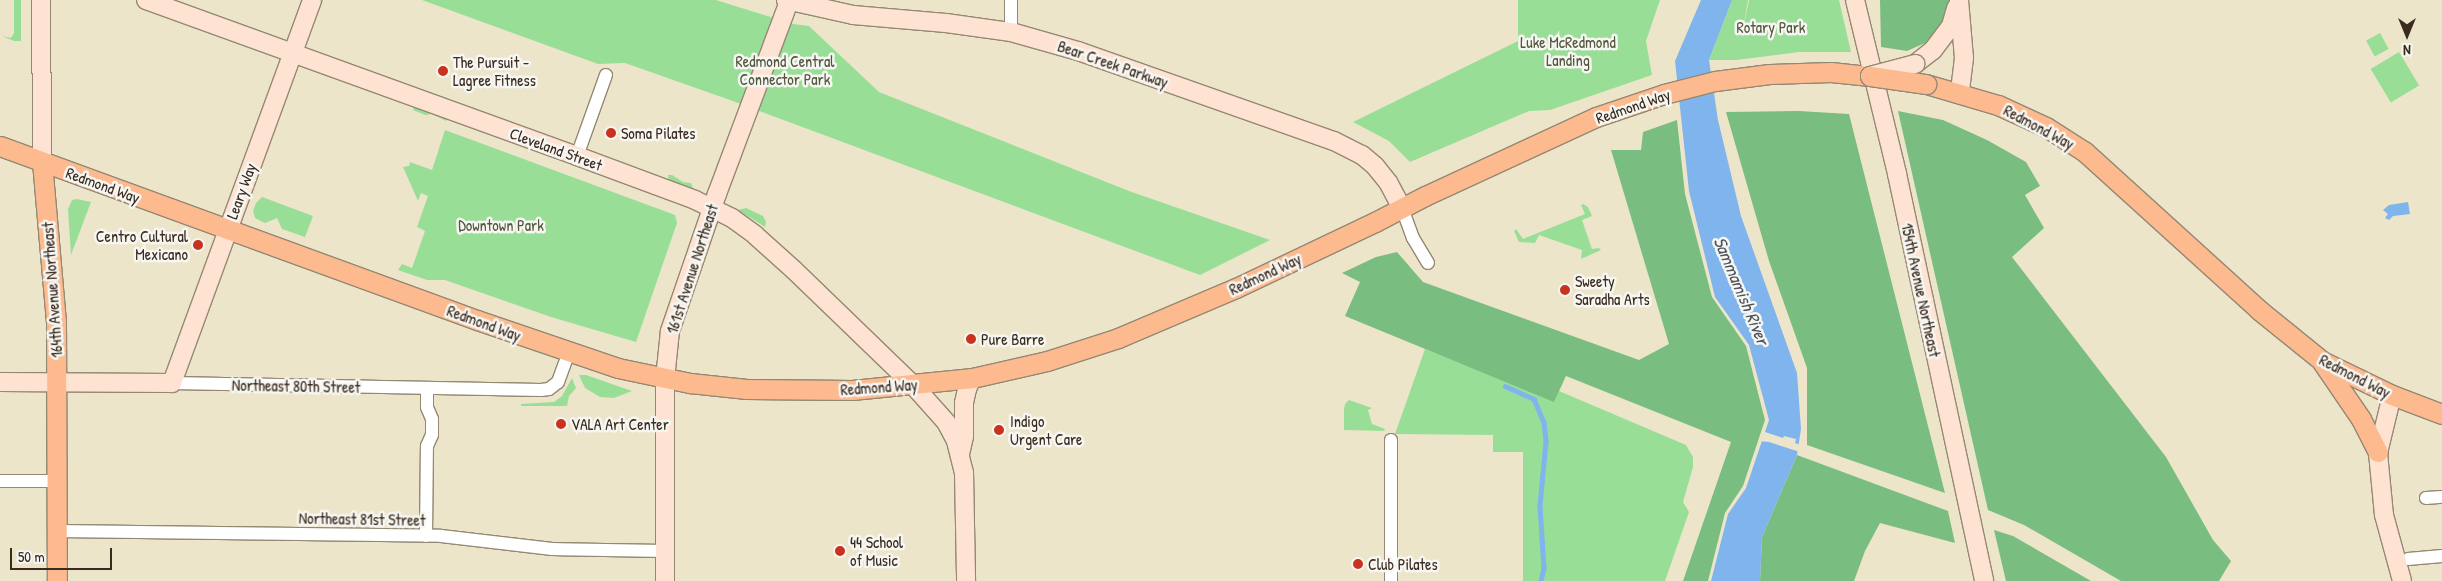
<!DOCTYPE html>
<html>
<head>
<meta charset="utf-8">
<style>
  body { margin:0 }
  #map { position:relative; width:2442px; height:581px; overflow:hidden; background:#ede5ca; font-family:"Patrick Hand",sans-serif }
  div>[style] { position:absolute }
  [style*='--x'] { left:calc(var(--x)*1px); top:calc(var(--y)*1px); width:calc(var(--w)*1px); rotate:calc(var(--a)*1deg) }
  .green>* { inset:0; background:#99de97; transform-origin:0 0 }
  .forest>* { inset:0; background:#7abd80 }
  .water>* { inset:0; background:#80b4ed }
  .pier>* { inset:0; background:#ede5ca }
  .stream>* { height:4.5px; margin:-2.25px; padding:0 2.25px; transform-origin:2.25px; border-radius:2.25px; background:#80b4ed }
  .roads { filter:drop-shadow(1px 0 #948874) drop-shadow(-1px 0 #948874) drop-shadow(0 1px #948874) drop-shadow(0 -1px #948874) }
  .street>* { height:12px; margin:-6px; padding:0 6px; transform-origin:6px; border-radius:6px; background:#fff }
  .secondary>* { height:18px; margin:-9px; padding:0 9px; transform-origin:9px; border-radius:9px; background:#fee3d2 }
  .primary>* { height:19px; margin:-9.5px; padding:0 9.5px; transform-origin:9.5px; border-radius:9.5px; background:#fcba8e }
  .bridges { filter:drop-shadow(1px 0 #948874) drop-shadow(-1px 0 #948874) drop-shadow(0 1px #948874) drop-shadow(0 -1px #948874) }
  .secondary-bridge>* { height:18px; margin:-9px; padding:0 9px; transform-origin:9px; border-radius:9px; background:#fee3d2 }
  .primary-bridge>* { height:19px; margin:-9.5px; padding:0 9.5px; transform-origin:9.5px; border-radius:9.5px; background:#fcba8e }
  .dots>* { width:14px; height:14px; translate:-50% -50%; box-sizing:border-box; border:2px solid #f6f6f2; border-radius:50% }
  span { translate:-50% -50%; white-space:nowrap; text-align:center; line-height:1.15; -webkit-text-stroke:5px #f6f6f2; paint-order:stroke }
  .park-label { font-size:16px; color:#52573c }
  .poi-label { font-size:16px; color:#3b2a1e }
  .left { translate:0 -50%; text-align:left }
  .right { translate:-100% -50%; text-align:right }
  .street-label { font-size:16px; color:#3b2a1e }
  .water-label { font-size:18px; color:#50535c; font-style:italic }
  .north { position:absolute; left:2382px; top:10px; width:50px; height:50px; -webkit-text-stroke:4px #f6f6f2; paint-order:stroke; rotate:180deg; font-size:14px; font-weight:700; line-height:20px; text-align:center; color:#3b2a1e }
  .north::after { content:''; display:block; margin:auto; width:18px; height:22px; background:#3b2a1e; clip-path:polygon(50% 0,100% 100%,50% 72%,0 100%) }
  .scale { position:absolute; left:10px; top:548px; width:102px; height:22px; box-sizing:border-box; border:2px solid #3b2a1e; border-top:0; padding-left:6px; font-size:15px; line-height:18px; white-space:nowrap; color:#3b2a1e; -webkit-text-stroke:4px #f6f6f2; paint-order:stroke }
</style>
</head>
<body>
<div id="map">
  <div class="green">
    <i style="clip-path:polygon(14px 0,21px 0,21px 41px,14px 41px,2px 36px,11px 38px,14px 33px)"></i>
    <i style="clip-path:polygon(422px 0,716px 0,793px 24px,809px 26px,879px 92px,1129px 191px,1270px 240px,1200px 275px,730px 100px,625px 63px,598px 64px)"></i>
    <i style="clip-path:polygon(1518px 0,1660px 0,1646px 41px,1652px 75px,1550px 110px,1529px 111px,1410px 162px,1389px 141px,1353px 122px,1518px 41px)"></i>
    <i style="clip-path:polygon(1732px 0,1748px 0,1742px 35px,1749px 0,1839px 0,1851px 52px,1799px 52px,1736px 60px,1709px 60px)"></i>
    <i style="left:2380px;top:33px;width:18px;height:16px;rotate:61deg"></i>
    <i style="left:2399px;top:52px;width:39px;height:33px;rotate:59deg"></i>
    <i style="clip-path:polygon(415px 106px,447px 117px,446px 121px,432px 114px,425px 115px,413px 110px)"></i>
    <i style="clip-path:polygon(445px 130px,675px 215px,677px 223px,636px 342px,551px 317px,445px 280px,427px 280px,398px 270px,402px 264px,412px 268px,425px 231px,417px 227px,428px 196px,421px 193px,418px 201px,403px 167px,409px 166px,410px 162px,432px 170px)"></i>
    <i style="clip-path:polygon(668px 175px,672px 175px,683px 182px,691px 183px,693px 188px,669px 182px)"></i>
    <i style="clip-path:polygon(262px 197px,313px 216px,305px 237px,282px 229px,277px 218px,265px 223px,255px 218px,253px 211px,256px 203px)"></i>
    <i style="clip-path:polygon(77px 199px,91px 202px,71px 255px,68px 209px,72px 200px)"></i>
    <i style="clip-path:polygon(1583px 204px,1588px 207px,1592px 216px,1582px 220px,1592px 249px,1599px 248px,1601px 250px,1581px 259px,1582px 250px,1539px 235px,1535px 243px,1519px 242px,1514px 231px,1516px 229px,1523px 239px,1585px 214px,1581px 205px)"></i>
    <i style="clip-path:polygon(746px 208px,763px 216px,766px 222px,765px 227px,738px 210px)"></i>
    <i style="clip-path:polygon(1425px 349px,1554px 401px,1559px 391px,1686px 445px,1693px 457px,1693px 467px,1683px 502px,1689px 512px,1665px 581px,1523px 581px,1523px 452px,1493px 452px,1493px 435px,1395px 434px)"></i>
    <i style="clip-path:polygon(579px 375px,586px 375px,632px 391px,614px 398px,600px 397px,585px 388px)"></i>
    <i style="clip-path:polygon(572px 378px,576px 388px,569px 396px,567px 406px,521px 406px,521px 404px,554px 402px,562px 396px)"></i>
    <i style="clip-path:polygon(1349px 400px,1372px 408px,1368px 410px,1372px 424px,1385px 429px,1384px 431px,1344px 430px,1344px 409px,1345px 404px)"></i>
  </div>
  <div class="forest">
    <i style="clip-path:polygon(1880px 0,1949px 0,1946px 15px,1937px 32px,1925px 43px,1907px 51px,1881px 47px)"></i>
    <i style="clip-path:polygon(1799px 111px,1849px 114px,1945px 493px,1807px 445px,1807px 368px,1769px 261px,1726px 112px)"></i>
    <i style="clip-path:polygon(1898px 111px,1943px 120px,1987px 140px,2026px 162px,2040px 186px,2025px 195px,2044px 228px,2012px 257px,2166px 457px,2213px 540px,2231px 561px,2219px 581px,2121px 581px,2024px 525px,1988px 510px)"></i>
    <i style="clip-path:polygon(1677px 120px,1685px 194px,1712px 297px,1746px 346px,1765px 420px,1743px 486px,1725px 513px,1708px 581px,1683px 581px,1731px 442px,1566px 376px,1554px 402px,1345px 316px,1360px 282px,1342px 273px,1376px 257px,1397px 252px,1423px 282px,1639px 360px,1669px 344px,1611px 150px,1641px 150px,1643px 132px)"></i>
    <i style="clip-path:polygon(1797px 455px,1948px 511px,1955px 543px,1880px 523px,1865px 551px,1854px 581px,1760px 581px,1762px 537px)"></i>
    <i style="clip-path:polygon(1994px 530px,2013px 536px,2091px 581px,2006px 581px)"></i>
  </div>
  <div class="water">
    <i style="clip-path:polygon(1701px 0,1732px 0,1709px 60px,1718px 120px,1741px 216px,1797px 373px,1801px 429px,1797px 455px,1762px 537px,1760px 581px,1711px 581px,1728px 514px,1746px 488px,1769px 420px,1749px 345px,1715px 297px,1689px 191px,1675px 61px)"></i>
    <i style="clip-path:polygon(2408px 202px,2410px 214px,2393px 216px,2389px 220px,2385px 218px,2388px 214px,2383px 210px,2389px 205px)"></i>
  </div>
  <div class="pier">
    <i style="clip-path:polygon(1762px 431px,1783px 438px,1784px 436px,1796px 439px,1795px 443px,1801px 445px,1800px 452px,1769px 442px,1759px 441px)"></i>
  </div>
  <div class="stream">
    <i style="--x:1505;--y:386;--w:32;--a:24"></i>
    <i style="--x:1534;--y:399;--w:25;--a:67"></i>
    <i style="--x:1544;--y:422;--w:20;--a:84"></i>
    <i style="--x:1546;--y:442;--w:64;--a:95.4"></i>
    <i style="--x:1540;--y:506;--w:62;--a:86.3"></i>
    <i style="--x:1544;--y:568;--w:13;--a:103"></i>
  </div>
  <div class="roads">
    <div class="street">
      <i style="--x:1011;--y:32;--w:32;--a:-90"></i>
      <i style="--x:577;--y:156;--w:86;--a:-70.3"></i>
      <i style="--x:1402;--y:208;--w:32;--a:70"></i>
      <i style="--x:1413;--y:238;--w:29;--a:59"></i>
      <i style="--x:172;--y:383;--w:369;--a:1.1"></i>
      <i style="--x:541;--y:390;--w:8;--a:-7"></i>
      <i style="--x:549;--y:389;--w:11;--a:-38"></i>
      <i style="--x:558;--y:382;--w:32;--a:-70"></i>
      <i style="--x:1391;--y:440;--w:141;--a:90"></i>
      <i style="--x:0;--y:481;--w:57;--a:0"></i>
      <i style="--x:2426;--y:498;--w:16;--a:-4"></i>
      <i style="--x:57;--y:531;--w:384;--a:0.7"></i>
      <i style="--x:441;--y:536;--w:112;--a:6.7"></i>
      <i style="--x:552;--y:549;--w:113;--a:1"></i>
      <i style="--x:426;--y:536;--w:90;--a:-89.4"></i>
      <i style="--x:427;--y:446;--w:12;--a:-66"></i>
      <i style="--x:432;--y:435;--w:16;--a:-90"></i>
      <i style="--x:432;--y:419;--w:13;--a:-113"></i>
      <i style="--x:427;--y:407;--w:19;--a:-90"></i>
      <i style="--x:2408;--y:559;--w:34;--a:-5"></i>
    </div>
    <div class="secondary">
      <i style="--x:41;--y:0;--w:162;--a:89.6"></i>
      <i style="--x:146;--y:0;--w:458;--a:19.9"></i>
      <i style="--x:577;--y:156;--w:126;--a:20.4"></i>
      <i style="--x:695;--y:200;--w:41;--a:25.9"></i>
      <i style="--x:732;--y:218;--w:29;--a:36"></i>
      <i style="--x:755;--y:235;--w:52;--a:41.9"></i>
      <i style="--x:794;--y:270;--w:165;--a:44"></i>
      <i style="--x:913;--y:385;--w:50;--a:48.3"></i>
      <i style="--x:946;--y:422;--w:21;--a:62"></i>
      <i style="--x:956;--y:441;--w:32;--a:76"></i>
      <i style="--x:964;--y:472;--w:109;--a:88.9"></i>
      <i style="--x:786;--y:0;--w:69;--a:12.6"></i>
      <i style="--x:853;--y:15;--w:93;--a:4.9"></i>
      <i style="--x:946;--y:23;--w:66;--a:7.9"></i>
      <i style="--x:1011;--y:32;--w:70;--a:15.8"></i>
      <i style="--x:1078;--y:51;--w:271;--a:19.4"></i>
      <i style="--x:1334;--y:141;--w:31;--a:27"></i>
      <i style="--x:1362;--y:155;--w:17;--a:40"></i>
      <i style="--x:1375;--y:166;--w:21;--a:51"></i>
      <i style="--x:1388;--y:182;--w:30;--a:62"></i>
      <i style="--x:1855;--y:0;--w:179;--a:76.4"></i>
      <i style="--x:1897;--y:174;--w:416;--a:77.9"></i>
      <i style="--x:1959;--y:0;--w:58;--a:85.1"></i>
      <i style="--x:1964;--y:58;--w:35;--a:97"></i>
      <i style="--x:1915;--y:64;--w:23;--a:-38"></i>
      <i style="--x:1933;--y:50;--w:30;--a:-53"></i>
      <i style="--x:1951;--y:26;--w:19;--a:-74"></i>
      <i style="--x:0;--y:382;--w:172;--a:0.3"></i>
      <i style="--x:172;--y:383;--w:408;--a:-69.9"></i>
      <i style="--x:2392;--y:395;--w:60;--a:103.6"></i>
      <i style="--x:2378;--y:453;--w:62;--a:84.5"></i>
      <i style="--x:2384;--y:515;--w:68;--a:74.7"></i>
      <i style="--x:960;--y:454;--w:18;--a:-77"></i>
      <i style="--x:964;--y:436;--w:33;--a:-90"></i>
      <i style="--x:964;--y:403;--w:14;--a:-78"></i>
      <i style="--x:967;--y:389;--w:12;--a:-66"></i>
      <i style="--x:665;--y:581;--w:202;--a:-90"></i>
      <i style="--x:665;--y:379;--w:48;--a:-84.1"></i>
      <i style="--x:670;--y:331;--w:145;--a:-71.1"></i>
      <i style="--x:717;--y:194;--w:206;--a:-69.5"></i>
    </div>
    <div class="primary">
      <i style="--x:1926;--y:84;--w:75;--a:16.3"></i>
      <i style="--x:1998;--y:105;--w:53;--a:24.6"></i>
      <i style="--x:2046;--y:127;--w:46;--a:32.7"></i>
      <i style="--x:2085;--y:152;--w:235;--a:42.2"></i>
      <i style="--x:2259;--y:310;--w:81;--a:39"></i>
      <i style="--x:2322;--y:361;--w:78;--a:25.9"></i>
      <i style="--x:2392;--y:395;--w:53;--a:20.8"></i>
      <i style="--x:0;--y:146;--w:508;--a:20.04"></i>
      <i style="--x:477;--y:320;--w:149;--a:18.8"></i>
      <i style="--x:618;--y:368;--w:74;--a:11.8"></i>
      <i style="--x:690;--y:383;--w:57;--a:6"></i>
      <i style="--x:747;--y:389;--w:105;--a:0.5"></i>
      <i style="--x:852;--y:390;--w:121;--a:-5.7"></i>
      <i style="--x:972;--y:378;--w:77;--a:-12.8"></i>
      <i style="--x:1047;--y:361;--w:75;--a:-17.9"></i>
      <i style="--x:1118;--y:338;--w:128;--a:-23"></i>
      <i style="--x:1236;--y:288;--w:154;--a:-25.4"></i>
      <i style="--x:1375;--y:222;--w:56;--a:-27.5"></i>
      <i style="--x:1425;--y:196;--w:188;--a:-24.8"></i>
      <i style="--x:1596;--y:117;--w:72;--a:-18.7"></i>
      <i style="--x:1664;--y:94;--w:53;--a:-14.3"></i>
      <i style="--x:1715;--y:81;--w:55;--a:-7.3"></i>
      <i style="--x:1770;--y:74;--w:61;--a:-1.9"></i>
      <i style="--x:1831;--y:72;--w:39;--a:6"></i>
      <i style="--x:42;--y:162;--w:160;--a:85"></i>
      <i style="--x:56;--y:321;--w:260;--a:89.8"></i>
      <i style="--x:2322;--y:362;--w:69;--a:55.6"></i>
      <i style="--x:2361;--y:419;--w:37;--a:63"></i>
    </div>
  </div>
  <div class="bridges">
    <div class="secondary-bridge">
      <i style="--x:1870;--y:76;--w:47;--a:-14.9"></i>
    </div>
    <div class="primary-bridge">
      <i style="--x:1870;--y:76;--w:57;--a:8.1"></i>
    </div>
  </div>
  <div class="dots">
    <i style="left:443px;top:71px;background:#c8321e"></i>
    <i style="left:611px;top:133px;background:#c8321e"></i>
    <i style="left:198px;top:245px;background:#c8321e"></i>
    <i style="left:1565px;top:290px;background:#c8321e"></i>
    <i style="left:971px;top:339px;background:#c8321e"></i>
    <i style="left:561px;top:424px;background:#c8321e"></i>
    <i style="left:999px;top:430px;background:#c8321e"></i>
    <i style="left:840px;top:551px;background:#c8321e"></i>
    <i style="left:1358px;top:564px;background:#c8321e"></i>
  </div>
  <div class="park-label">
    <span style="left:1771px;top:27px">Rotary Park</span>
    <span style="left:1568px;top:51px">Luke McRedmond<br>Landing</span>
    <span style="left:785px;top:70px">Redmond Central<br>Connector Park</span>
    <span style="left:501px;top:225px">Downtown Park</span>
  </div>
  <div class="poi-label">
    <span class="left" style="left:453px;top:71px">The Pursuit -<br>Lagree Fitness</span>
    <span class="left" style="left:621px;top:133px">Soma Pilates</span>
    <span class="right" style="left:188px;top:245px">Centro Cultural<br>Mexicano</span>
    <span class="left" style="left:1575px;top:290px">Sweety<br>Saradha Arts</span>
    <span class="left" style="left:981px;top:339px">Pure Barre</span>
    <span class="left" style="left:1010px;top:430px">Indigo<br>Urgent Care</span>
    <span class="left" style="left:571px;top:424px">VALA Art Center</span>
    <span class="left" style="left:850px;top:551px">44 School<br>of Music</span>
    <span class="left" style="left:1368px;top:564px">Club Pilates</span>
  </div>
  <div class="street-label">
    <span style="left:1113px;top:64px;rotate:19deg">Bear Creek Parkway</span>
    <span style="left:1633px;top:106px;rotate:-19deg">Redmond Way</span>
    <span style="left:2039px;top:127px;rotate:28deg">Redmond Way</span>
    <span style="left:556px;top:149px;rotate:20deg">Cleveland Street</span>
    <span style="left:103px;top:185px;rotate:20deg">Redmond Way</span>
    <span style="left:241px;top:191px;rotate:-70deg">Leary Way</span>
    <span style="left:692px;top:269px;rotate:-72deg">161st Avenue Northeast</span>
    <span style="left:1265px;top:274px;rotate:-25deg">Redmond Way</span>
    <span style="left:52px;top:290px;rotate:-94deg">164th Avenue Northeast</span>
    <span style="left:1921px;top:290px;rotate:78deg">154th Avenue Northeast</span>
    <span style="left:484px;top:323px;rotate:20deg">Redmond Way</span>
    <span style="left:2355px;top:376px;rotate:27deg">Redmond Way</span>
    <span style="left:296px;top:386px;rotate:1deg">Northeast 80th Street</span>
    <span style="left:879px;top:387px;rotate:-4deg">Redmond Way</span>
    <span style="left:362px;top:519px;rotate:1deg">Northeast 81st Street</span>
  </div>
  <div class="water-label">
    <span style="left:1741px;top:291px;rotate:67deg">Sammamish River</span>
  </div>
  <div class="north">N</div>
  <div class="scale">50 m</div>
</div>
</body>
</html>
